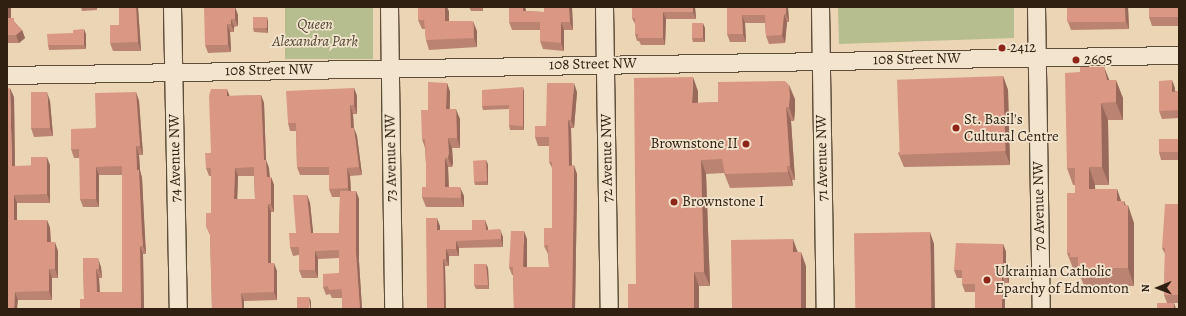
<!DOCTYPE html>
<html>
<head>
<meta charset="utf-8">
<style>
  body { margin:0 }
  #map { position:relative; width:1186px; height:316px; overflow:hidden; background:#ecd5b4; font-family:Alegreya,serif }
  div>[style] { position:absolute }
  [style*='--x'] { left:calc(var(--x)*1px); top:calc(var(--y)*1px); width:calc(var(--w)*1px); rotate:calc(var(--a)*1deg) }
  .green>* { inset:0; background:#b6bd8e; transform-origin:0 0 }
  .roads { filter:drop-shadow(1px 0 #5e4d3a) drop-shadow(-1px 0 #5e4d3a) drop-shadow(0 1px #5e4d3a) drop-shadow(0 -1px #5e4d3a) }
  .minor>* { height:17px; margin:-8.5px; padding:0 8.5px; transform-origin:8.5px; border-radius:8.5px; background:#f3e4ce }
  .wall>* { inset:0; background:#bb8372 }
  .shaded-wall>* { inset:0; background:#996a5c }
  .building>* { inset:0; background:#da9884; transform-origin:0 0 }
  .dots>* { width:11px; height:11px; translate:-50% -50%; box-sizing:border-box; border:2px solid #f3e4ce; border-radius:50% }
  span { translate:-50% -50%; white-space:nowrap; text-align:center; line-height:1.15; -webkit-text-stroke:3.5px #f3e4ce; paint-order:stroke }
  .park-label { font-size:15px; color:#514731; font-style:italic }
  .poi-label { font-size:15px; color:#2f2012 }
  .left { translate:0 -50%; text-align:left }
  .right { translate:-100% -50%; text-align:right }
  .street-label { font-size:15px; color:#2f2012 }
  .frame { position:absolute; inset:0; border:8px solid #2f2012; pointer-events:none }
  .north { position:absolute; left:1138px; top:268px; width:40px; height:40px; -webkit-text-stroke:3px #f3e4ce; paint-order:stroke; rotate:269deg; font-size:11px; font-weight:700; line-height:16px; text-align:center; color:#2f2012 }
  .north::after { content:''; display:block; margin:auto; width:14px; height:18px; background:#2f2012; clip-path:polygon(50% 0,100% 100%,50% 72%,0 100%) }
</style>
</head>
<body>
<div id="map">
  <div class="green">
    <i style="left:285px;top:7px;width:88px;height:52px"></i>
    <i style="clip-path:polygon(838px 7px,1014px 7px,1014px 38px,839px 44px)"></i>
  </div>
  <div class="roads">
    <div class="minor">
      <i style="--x:172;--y:7;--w:302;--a:88.9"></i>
      <i style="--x:389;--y:7;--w:302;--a:89.2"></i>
      <i style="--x:604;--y:7;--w:302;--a:89.1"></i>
      <i style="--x:820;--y:7;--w:302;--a:89.1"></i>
      <i style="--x:1036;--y:7;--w:302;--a:89.1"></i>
      <i style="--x:7;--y:75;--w:1172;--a:-0.98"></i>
    </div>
  </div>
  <div class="wall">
    <i style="clip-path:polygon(7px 7px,11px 7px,11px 18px,22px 30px,25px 38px,19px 43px,7px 43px)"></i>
    <i style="clip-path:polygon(81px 7px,97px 7px,97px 10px,82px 11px)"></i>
    <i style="clip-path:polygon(138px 7px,141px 51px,113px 51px,110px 43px,119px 25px)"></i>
    <i style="clip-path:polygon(235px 7px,238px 15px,238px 26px,234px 27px,234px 32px,230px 32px,231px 52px,208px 53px,205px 45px)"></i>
    <i style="clip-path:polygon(418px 7px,447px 7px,449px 12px,449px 21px,477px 31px,477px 47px,429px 50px,426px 40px,425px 29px,422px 29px,418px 20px)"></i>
    <i style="clip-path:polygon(469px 7px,483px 7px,483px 11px,471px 11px)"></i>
    <i style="clip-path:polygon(506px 7px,525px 7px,526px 11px,544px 12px,544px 7px,572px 7px,573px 30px,564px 30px,564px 51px,543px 49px,540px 41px,540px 30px,512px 30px,509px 22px,509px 8px,507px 8px)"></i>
    <i style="clip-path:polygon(632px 7px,695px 7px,696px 19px,666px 19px,665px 45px,641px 45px,639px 41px,637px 41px,635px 34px,635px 24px,632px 18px)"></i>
    <i style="clip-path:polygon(727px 7px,788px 7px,789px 22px,787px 22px,785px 43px,769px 44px,766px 36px,765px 23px,745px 23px,746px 42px,730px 42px,727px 34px)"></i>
    <i style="clip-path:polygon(1067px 7px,1128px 7px,1129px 29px,1071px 30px,1068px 22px)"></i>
    <i style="clip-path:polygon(1179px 7px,1179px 26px,1152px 26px,1149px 17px)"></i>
    <i style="clip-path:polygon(267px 17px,268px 22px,268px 33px,254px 32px,253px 28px)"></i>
    <i style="clip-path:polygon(705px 28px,705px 42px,693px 42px,692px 38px)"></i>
    <i style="clip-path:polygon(86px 34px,86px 49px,49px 50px,48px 45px)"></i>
    <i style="clip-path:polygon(1104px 67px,1109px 80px,1123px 98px,1123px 120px,1108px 120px,1109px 185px,1095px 185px,1095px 189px,1117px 189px,1121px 201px,1124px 201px,1134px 223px,1134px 286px,1084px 286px,1080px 275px,1077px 275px,1075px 271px,1074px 271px,1067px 253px,1075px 193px,1075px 185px,1073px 185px,1067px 168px,1080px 72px)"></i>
    <i style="clip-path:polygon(1003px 76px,1008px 90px,1010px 165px,904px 167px,898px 153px)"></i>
    <i style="clip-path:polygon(447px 83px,450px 92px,450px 109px,460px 119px,460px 148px,452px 148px,453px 163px,452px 167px,448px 167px,449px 187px,464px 196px,464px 207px,426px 207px,422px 197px,426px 187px,426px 164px,425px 148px,422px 139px,428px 110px)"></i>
    <i style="clip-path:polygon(523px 87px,524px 92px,524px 130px,510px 130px,509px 125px,509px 109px,483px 110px,482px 106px)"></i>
    <i style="clip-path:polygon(354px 88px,357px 96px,357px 114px,353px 114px,354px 128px,357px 136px,362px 175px,350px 176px,351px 191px,356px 191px,359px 199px,359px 261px,362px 309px,342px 309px,342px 298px,332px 298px,330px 294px,326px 295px,323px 287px,339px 273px,339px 258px,318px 259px,318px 278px,302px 278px,299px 270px,299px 255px,293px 256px,290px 247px,296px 233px,307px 195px,310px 203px,313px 233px,339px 233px,340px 197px,332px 197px,329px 189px,329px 175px,300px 175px,297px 167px,296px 131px,290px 131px,288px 123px)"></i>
    <i style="clip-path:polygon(1175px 88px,1175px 91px,1179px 91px,1179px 118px,1162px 119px,1159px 111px)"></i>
    <i style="clip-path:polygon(698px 91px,698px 103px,795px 99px,795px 110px,794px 121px,791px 121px,795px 180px,792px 180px,793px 186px,730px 188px,724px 173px,706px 174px,710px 286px,699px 286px,699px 309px,628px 309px)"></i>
    <i style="clip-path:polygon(136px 92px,139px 101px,143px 155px,139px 155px,140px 170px,142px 178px,145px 242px,146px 254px,143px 254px,144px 309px,80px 309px,84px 299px,83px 258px,101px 267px,102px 278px,99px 278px,100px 292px,122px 292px,122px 175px,99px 175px,99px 207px,83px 207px,80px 199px,80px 158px,74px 158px,71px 149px)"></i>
    <i style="clip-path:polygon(577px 92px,574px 128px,571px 128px,572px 165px,577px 174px,577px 190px,575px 309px,514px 309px,513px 275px,512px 275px,509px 267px,527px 239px,527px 267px,549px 267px,548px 254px,544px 246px,552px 228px,552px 168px,549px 162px,549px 146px,538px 146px,535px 137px)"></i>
    <i style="clip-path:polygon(evenodd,261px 95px,264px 103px,266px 160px,269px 168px,270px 177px,271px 177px,274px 185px,274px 212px,271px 212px,271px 263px,277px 271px,277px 300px,244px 301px,244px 309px,212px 309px,210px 235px,206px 226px,211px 213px,211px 176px,209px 176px,206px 168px,229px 96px,261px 95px,238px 176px,254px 176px,255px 199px,237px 199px,238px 176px)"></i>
    <i style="clip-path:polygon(14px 97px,15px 166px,50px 165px,50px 203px,17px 203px,17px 220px,47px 220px,50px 228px,51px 242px,58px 251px,58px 278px,52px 278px,52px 300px,18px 300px,7px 309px)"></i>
    <i style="clip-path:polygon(50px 101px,53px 136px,34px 137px,31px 128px)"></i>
    <i style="clip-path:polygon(1179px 139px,1179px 160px,1161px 160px,1159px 152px)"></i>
    <i style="clip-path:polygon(488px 164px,488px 185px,475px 185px,474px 181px)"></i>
    <i style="clip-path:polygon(1179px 204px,1179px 303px,1174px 303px,1176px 309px,1157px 309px,1167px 303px,1164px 295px,1165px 254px,1162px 248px)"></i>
    <i style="clip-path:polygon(485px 220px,488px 228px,488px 230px,503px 237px,503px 247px,459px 248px,459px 256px,449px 256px,449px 266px,445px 266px,446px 309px,427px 309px,440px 226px,440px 230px,472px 230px)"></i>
    <i style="clip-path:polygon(1003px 244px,1006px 252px,1006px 263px,1009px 271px,1009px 283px,1005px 283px,975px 292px,965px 292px,962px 284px,962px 278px,957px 278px,954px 270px)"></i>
    <i style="clip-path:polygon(486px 264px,488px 268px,489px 289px,476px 289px,474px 285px)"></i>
  </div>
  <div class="shaded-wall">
    <i style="clip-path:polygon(8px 7px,11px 7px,11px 26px,8px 18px)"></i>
    <i style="clip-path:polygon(136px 7px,138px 7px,141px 51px,138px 42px)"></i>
    <i style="clip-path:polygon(235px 7px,238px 15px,238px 26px,235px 19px)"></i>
    <i style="clip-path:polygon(445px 7px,447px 7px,449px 12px,449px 31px,445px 21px)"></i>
    <i style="clip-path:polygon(523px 7px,525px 7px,526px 11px,523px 11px)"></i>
    <i style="clip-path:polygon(569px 7px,572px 7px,573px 30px,570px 22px)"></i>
    <i style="clip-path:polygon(693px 7px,695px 7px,696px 19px,693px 12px)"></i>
    <i style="clip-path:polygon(786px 7px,788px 7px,789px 22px,786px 14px)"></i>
    <i style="clip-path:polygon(1125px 7px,1128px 7px,1129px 29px,1126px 21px)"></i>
    <i style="clip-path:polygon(663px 12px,666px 19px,665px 45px,663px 38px)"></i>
    <i style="clip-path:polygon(784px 14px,787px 22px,785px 43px,782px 35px)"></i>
    <i style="clip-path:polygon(742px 15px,745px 23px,746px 42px,743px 34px)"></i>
    <i style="clip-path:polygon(267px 17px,268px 22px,268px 33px,266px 28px)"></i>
    <i style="clip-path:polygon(231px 19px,234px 27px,234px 32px,231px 24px)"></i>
    <i style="clip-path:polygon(473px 21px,477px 31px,477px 47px,474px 38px)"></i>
    <i style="clip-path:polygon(561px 22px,564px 30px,564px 51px,561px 43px)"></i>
    <i style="clip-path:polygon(703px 23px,705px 28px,705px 42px,703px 38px)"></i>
    <i style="clip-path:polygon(227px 24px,230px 32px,231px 52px,228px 45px)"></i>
    <i style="clip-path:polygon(84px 29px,86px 34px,86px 49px,84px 45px)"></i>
    <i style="clip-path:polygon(22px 30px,25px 38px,19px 43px,16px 35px)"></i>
    <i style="clip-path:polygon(1104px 67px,1111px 84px,1107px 80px)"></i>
    <i style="clip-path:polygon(1003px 76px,1008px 90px,1010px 165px,1005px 151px)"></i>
    <i style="clip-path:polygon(693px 77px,698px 91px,698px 117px,692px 103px)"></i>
    <i style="clip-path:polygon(1116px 80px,1123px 98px,1123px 120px,1116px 102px)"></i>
    <i style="clip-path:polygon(1172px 80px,1175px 88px,1175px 99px,1172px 92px)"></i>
    <i style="clip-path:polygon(447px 83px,450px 92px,449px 119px,446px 109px)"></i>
    <i style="clip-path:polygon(574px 83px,577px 92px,574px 128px,571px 120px)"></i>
    <i style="clip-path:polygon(789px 85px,795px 99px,795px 110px,794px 121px,789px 107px)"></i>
    <i style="clip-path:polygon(523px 87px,524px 92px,524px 130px,523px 126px)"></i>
    <i style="clip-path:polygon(10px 88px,14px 97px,15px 175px,12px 166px)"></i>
    <i style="clip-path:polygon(354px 88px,357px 96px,357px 114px,354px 105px)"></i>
    <i style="clip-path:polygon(227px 89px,230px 97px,227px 96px)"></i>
    <i style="clip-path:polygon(47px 92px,50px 101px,53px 136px,50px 128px)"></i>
    <i style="clip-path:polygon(136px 92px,139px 101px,143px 155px,140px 146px)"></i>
    <i style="clip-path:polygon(261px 95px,264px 103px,266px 160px,269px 168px,270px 185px,267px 177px,264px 160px)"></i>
    <i style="clip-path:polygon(1101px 103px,1108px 120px,1109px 185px,1102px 167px)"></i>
    <i style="clip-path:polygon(350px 105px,353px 114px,354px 136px,351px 128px)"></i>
    <i style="clip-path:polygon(786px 107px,791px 121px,795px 180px,790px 166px)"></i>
    <i style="clip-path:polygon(456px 109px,460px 119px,460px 148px,457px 138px)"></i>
    <i style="clip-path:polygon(568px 120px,571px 128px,572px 174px,569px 166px)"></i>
    <i style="clip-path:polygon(354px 128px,357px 136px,362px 175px,359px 167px)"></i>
    <i style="clip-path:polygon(448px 138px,452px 148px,453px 163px,452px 167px,448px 158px)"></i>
    <i style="clip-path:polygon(136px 146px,139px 155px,140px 170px,142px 178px,146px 254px,143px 246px,137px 170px)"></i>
    <i style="clip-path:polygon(47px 157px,50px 165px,50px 203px,47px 194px)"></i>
    <i style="clip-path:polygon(445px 158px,448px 167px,449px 196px,445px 187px)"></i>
    <i style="clip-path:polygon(486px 160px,488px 164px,488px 185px,487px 181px)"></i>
    <i style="clip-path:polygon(701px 160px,706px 174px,710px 286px,704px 272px)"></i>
    <i style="clip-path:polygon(574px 165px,577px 174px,577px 190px,575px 309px,572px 309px)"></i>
    <i style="clip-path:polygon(787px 166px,792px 180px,793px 186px,788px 172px)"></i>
    <i style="clip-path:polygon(96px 167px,99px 175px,99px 207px,96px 199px)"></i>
    <i style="clip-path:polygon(1089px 167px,1095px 185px,1096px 207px,1089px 189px)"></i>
    <i style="clip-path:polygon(235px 168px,238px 176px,237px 207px,234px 199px)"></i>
    <i style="clip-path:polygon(347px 168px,350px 176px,351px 197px,348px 188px)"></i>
    <i style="clip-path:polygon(271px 177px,274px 185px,274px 212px,271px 204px)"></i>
    <i style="clip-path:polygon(460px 187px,464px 196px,464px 207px,461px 198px)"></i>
    <i style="clip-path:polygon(1117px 189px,1123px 207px,1117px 201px)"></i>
    <i style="clip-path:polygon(356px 191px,359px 199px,359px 261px,362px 309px,360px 309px,356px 253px)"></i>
    <i style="clip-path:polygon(14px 195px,17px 203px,17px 229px,14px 220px)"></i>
    <i style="clip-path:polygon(307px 195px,310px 203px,314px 241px,311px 233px)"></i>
    <i style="clip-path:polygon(1124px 201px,1128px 212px,1128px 205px,1134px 223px,1134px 286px,1128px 268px)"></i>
    <i style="clip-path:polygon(268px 204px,271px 212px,271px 271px,268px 263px)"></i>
    <i style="clip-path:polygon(437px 218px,440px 226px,440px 238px,437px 230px)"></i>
    <i style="clip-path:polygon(47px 220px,50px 228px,51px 251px,47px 242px)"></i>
    <i style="clip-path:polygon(485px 220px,488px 228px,488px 237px,486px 230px)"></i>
    <i style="clip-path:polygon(500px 229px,503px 237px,503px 247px,501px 239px)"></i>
    <i style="clip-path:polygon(524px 231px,527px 239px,527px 276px,523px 267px)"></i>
    <i style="clip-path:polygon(930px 232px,934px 244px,935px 309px,931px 309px)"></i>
    <i style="clip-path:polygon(793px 239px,798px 253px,793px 252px)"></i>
    <i style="clip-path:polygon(456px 241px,459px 248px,459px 256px,456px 249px)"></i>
    <i style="clip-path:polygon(55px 242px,58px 251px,58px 278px,55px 269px)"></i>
    <i style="clip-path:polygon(1003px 244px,1006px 252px,1006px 271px,1003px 263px)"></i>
    <i style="clip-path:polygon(140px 246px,143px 254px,144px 309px,141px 309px)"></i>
    <i style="clip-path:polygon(446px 249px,449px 256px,449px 266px,446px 259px)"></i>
    <i style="clip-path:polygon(315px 251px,318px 259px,318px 278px,315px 270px)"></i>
    <i style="clip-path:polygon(801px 252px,806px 266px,806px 309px,801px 309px)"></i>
    <i style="clip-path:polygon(98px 258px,101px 267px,102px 278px,99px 269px)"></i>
    <i style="clip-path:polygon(443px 259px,445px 266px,446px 309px,444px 309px)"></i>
    <i style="clip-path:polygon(274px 263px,277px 271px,277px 300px,274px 292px)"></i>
    <i style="clip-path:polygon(1006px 263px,1009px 271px,1009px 283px,1006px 275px)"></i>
    <i style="clip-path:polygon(486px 264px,488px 268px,489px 289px,488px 285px)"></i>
    <i style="clip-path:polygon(49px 269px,52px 278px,52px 300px,49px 291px)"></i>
    <i style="clip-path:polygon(96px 269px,99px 278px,100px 300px,97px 292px)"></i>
    <i style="clip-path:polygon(694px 272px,699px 286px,699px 309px,694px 309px)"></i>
    <i style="clip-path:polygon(1002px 275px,1005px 283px,1005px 309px,1002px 309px)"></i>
    <i style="clip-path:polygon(15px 292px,18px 300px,17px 309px,14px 309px)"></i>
    <i style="clip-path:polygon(241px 293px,244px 301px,244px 309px,242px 309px)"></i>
    <i style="clip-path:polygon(309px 297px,311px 301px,311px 309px,310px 309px)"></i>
    <i style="clip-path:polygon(1174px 303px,1176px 309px,1174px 309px)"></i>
  </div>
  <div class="building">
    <i style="clip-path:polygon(7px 7px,8px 7px,8px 18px,14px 18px,14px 22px,22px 30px,16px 35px,7px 35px)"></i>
    <i style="clip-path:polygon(119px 7px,136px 7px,138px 42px,110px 43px,110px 25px,119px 25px)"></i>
    <i style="clip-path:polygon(204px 7px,235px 7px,235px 19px,231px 19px,231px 24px,227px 24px,228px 45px,205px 45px)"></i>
    <i style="clip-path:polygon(418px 7px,445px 7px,445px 21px,473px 21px,474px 38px,426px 40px,424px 20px,418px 20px)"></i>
    <i style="clip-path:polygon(509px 7px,523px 7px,523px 11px,544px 12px,544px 7px,569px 7px,570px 22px,561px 22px,561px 43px,540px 41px,540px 22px,509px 22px)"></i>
    <i style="clip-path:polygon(632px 7px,693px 7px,693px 12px,663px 12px,663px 38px,638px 38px,638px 34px,635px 34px,635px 18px,632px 18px)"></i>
    <i style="clip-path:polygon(727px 7px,786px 7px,786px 14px,784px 14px,782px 35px,766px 36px,765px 15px,742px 15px,743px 34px,727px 34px)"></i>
    <i style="left:1067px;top:7px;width:58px;height:15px"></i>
    <i style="left:1149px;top:7px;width:30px;height:10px"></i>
    <i style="left:253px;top:17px;width:14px;height:11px"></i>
    <i style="left:692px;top:23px;width:11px;height:15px"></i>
    <i style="clip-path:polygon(84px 29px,84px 45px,48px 45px,47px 34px,73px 33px,73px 30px)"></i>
    <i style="clip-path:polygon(1080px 67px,1104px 67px,1107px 80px,1116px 80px,1116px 102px,1101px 103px,1102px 167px,1089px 167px,1089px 189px,1117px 189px,1117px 201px,1124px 201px,1124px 205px,1128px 205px,1128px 268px,1078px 268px,1078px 257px,1070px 257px,1070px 253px,1067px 253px,1067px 193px,1075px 193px,1075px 168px,1067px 168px,1065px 73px,1080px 72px)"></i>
    <i style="left:1003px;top:76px;width:75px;height:106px;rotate:88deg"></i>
    <i style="clip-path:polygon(693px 77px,692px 103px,718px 102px,718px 82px,785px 81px,789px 85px,790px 96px,789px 107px,786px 107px,790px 166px,787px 166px,788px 172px,725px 174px,722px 159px,701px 160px,704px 272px,694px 272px,694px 309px,628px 309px,628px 284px,636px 284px,634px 78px)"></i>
    <i style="clip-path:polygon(1172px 80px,1172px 92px,1179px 91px,1179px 110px,1159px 111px,1159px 81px)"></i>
    <i style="clip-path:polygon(428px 82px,447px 83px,446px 109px,456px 109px,457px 138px,448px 138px,449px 153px,448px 158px,445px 158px,445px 187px,460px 187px,461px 198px,422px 197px,422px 187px,426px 187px,426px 164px,425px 139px,422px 139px,421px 110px,428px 110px)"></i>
    <i style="clip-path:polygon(547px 83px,574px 83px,571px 120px,568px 120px,569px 166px,574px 165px,574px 181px,572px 309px,514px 309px,513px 267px,509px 267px,511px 231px,524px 231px,523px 267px,549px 267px,548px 245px,544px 246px,544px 228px,552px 228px,552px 162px,549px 162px,549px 137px,535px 137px,535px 126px,546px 126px)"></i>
    <i style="clip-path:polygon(523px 87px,523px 126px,509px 125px,509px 105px,482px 106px,482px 90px)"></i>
    <i style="clip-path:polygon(10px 88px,12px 166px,31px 166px,31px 157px,47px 157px,47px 194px,14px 195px,14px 220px,47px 220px,47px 242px,55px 242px,55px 269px,49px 269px,49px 291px,15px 292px,14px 309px,7px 309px,7px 89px)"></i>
    <i style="clip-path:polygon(354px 88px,354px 105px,350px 105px,351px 128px,354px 128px,359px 167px,347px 168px,348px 188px,329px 189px,329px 167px,297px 167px,296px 123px,288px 123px,286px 91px)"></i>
    <i style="clip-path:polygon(evenodd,211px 89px,227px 89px,227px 96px,261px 95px,264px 160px,266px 160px,267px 177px,271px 177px,271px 204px,268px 204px,268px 263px,274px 263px,274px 292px,241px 293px,242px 309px,212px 309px,210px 233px,206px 226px,206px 213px,211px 213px,211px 168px,206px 168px,205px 153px,211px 153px,209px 96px,211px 89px,254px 167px,255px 199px,234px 199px,235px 168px,254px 167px)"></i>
    <i style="clip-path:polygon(31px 92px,47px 92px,50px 128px,31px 128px)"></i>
    <i style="clip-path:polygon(136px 92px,140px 146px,136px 146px,137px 170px,139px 170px,142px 233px,143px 246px,140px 246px,141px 309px,80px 309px,80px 299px,84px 299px,83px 258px,98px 258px,99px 269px,96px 269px,97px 292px,122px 292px,122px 166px,96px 167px,96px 199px,80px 199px,79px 149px,71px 149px,71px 129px,96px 128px,95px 93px)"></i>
    <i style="left:1159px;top:139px;width:20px;height:13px"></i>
    <i style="left:486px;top:160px;width:21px;height:13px;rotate:87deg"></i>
    <i style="clip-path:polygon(340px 191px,356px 191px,356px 253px,360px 309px,342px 309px,342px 292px,341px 289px,329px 290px,328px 286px,323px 287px,323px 274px,339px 273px,339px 250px,315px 251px,315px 270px,299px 270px,299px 247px,290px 247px,289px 233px,296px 233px,293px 195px,307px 195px,311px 233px,339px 233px)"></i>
    <i style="clip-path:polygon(1165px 204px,1179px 204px,1179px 295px,1164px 295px,1165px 248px,1162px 248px)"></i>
    <i style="clip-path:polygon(426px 218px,437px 218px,437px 230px,472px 230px,472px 220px,485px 220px,486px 230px,500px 229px,501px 239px,456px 241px,456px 249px,446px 249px,446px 259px,443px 259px,444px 309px,427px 309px)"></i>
    <i style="left:930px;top:232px;width:77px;height:76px;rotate:89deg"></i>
    <i style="clip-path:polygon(793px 239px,793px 252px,801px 252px,801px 309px,732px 309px,731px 240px)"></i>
    <i style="clip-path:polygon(956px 243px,1003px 244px,1003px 263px,1006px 263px,1006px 275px,1002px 275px,1002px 309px,975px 309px,975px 284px,962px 284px,962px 270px,954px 270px)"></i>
    <i style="clip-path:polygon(474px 264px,486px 264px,488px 285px,474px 285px)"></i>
    <i style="left:297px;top:297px;width:12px;height:12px"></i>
    <i style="left:1157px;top:303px;width:17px;height:6px"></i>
  </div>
  <div class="dots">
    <i style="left:1002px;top:48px;background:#8f2418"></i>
    <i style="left:1076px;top:60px;background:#8f2418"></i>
    <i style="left:956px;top:128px;background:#8f2418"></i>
    <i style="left:746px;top:144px;background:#8f2418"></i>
    <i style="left:674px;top:202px;background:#8f2418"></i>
    <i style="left:987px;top:280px;background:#8f2418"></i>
  </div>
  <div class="park-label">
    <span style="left:315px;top:33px">Queen<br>Alexandra Park</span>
  </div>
  <div class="poi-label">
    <span class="left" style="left:1010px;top:48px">2412</span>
    <span class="left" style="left:1084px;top:60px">2605</span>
    <span class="left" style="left:964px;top:128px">St. Basil's<br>Cultural Centre</span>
    <span class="right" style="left:738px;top:144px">Brownstone II</span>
    <span class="left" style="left:682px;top:202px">Brownstone I</span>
    <span class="left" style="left:995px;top:280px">Ukrainian Catholic<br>Eparchy of Edmonton</span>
  </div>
  <div class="street-label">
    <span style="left:917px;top:59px;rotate:-1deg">108 Street NW</span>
    <span style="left:593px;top:64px;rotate:-1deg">108 Street NW</span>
    <span style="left:269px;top:70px;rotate:-1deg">108 Street NW</span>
    <span style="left:175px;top:158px;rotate:-91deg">74 Avenue NW</span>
    <span style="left:391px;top:158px;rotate:-91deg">73 Avenue NW</span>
    <span style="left:607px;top:158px;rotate:-91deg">72 Avenue NW</span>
    <span style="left:822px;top:158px;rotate:-91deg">71 Avenue NW</span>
    <span style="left:1039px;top:206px;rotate:-91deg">70 Avenue NW</span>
  </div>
  <div class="frame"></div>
  <div class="north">N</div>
</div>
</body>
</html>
